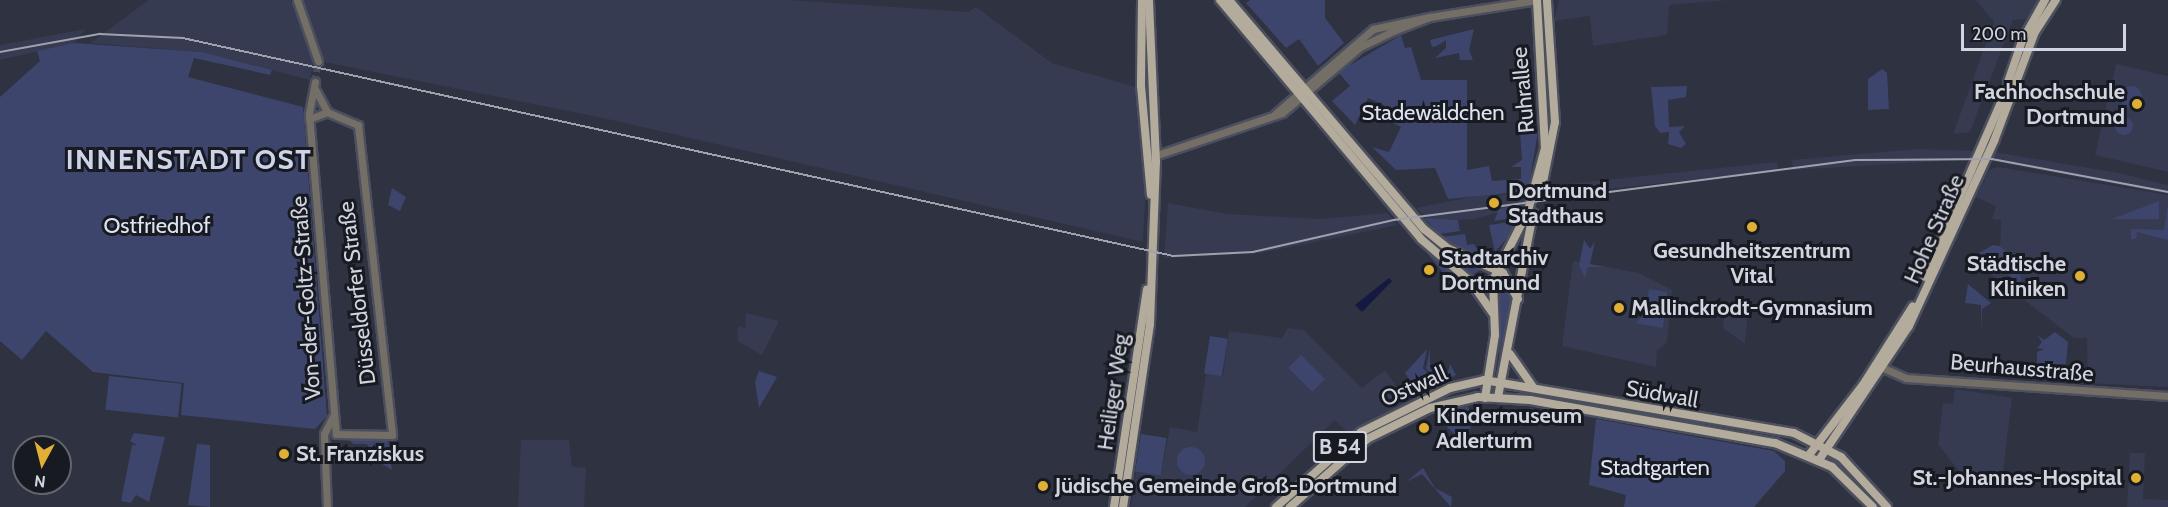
<!DOCTYPE html>
<html>
<head>
<meta charset="utf-8">
<style>
  body { margin:0 }
  #map { position:relative; width:2168px; height:507px; overflow:hidden; background:#2e3241; font-family:Cabin,sans-serif }
  div>[style] { position:absolute }
  [style*='--x'] { left:calc(var(--x)*1px); top:calc(var(--y)*1px); width:calc(var(--w)*1px); rotate:calc(var(--a)*1deg) }
  .built>* { inset:0; background:#363b51; transform-origin:0 0 }
  .green>* { inset:0; background:#3d456c; transform-origin:0 0 }
  .round { border-radius:50% }
  .water>* { inset:0; background:#14193f }
  .minor-tunnel>* { height:7px; margin-top:-3.5px; transform-origin:0; background:repeating-linear-gradient(90deg,#474a59 0 7px,transparent 0 10.5px) }
  .roads { filter:drop-shadow(2px 0 #4c4f5d) drop-shadow(-2px 0 #4c4f5d) drop-shadow(0 2px #4c4f5d) drop-shadow(0 -2px #4c4f5d) }
  .minor>* { height:7px; margin:-3.5px; padding:0 3.5px; transform-origin:3.5px; border-radius:3.5px; background:#736f67 }
  .major>* { height:8px; margin:-4px; padding:0 4px; transform-origin:4px; border-radius:4px; background:#b3ab9b }
  .rail>* { height:1.5px; margin:-0.75px; padding:0 0.75px; transform-origin:0.75px; border-radius:0.75px; background:#9fa2ae }
  .dots>* { width:16px; height:16px; translate:-50% -50%; box-sizing:border-box; border:3px solid #181a21; border-radius:50% }
  span { translate:-50% -50%; white-space:nowrap; text-align:center; line-height:1.15; -webkit-text-stroke:6px #181a21; paint-order:stroke }
  .shield-label span { padding:2px 4px; background:#181a21; border:2px solid; border-radius:4px; -webkit-text-stroke-width:0 }
  .shield-label { font-size:21px; color:#d2d5df; font-weight:700 }
  .street-label { font-size:22px; color:#d2d5df }
  .poi-label { font-size:22px; color:#d2d5df; font-weight:700 }
  .right { translate:-100% -50%; text-align:right }
  .left { translate:0 -50%; text-align:left }
  .park-label { font-size:22px; color:#dfe3f2 }
  .district-label { font-size:28px; color:#ced3e7; font-weight:700; letter-spacing:1.5px }
  .north { position:absolute; left:12px; top:435px; width:60px; height:60px; box-sizing:border-box; background:#181a21; border:2px solid #62656d; border-radius:50%; rotate:187deg; font-size:16px; font-weight:700; line-height:24px; text-align:center; color:#d2d5df }
  .north::after { content:''; display:block; margin:auto; width:21px; height:27px; background:#e1af34; clip-path:polygon(50% 0,100% 100%,50% 72%,0 100%) }
  .scale { position:absolute; left:1961px; top:24px; width:165px; height:27px; box-sizing:border-box; border:3px solid #d2d5df; border-top:0; padding-left:8px; font-size:18px; line-height:21px; white-space:nowrap; color:#d2d5df; -webkit-text-stroke:4px #181a21; paint-order:stroke }
</style>
</head>
<body>
<div id="map">
  <div class="built">
    <i style="clip-path:polygon(149px 0,291px 0,314px 57px,310px 80px,202px 52px,90px 43px)"></i>
    <i style="clip-path:polygon(302px 0,789px 0,968px 12px,976px 7px,1052px 63px,1136px 87px,1146px 180px,1143px 242px,603px 118px,324px 62px)"></i>
    <i style="clip-path:polygon(1559px 0,1729px 0,1669px 5px,1667px 35px,1593px 46px,1590px 16px,1554px 21px)"></i>
    <i style="clip-path:polygon(1976px 0,2042px 0,2029px 19px,2013px 20px,1970px 132px,1953px 134px,1994px 22px)"></i>
    <i style="clip-path:polygon(86px 29px,74px 43px,0 60px,0 45px)"></i>
    <i style="clip-path:polygon(2116px 64px,2168px 76px,2168px 172px,2095px 155px)"></i>
    <i style="clip-path:polygon(1916px 149px,1979px 151px,1975px 159px,1793px 170px,1792px 160px)"></i>
    <i style="clip-path:polygon(1995px 152px,2118px 173px,2168px 185px,2168px 194px,1992px 161px)"></i>
    <i style="left:1777px;top:162px;width:9px;height:233px;rotate:84deg"></i>
    <i style="clip-path:polygon(1998px 167px,2168px 195px,2168px 387px,2088px 383px,2087px 338px,2074px 338px,1990px 274px,2000px 256px,2001px 220px,1992px 219px,1996px 206px,1976px 197px,1989px 170px)"></i>
    <i style="clip-path:polygon(1528px 191px,1523px 206px,1474px 219px,1430px 221px,1416px 208px,1496px 192px,1497px 196px)"></i>
    <i style="clip-path:polygon(1168px 203px,1227px 214px,1319px 219px,1387px 213px,1398px 225px,1260px 253px,1164px 258px)"></i>
    <i style="clip-path:polygon(1573px 261px,1639px 273px,1672px 290px,1667px 342px,1657px 351px,1656px 367px,1562px 346px)"></i>
    <i style="clip-path:polygon(1736px 299px,1749px 300px,1745px 344px,1723px 328px,1725px 304px,1735px 305px)"></i>
    <i style="clip-path:polygon(746px 313px,779px 321px,762px 355px,739px 342px,737px 333px,739px 326px,745px 328px)"></i>
    <i style="clip-path:polygon(1288px 328px,1304px 330px,1362px 388px,1385px 370px,1407px 401px,1349px 434px,1335px 420px,1245px 507px,1131px 507px,1136px 472px,1161px 475px,1170px 427px,1197px 432px,1206px 374px,1223px 376px,1229px 331px,1282px 338px)"></i>
    <i style="clip-path:polygon(1955px 389px,2012px 398px,2002px 480px,1968px 483px,1938px 444px,1943px 403px,1953px 404px)"></i>
    <i style="clip-path:polygon(521px 440px,569px 440px,572px 467px,586px 468px,584px 507px,518px 507px)"></i>
    <i style="clip-path:polygon(2130px 453px,2145px 453px,2143px 499px,2168px 500px,2168px 507px,2127px 507px)"></i>
    <i style="clip-path:polygon(2048px 467px,2057px 468px,2059px 484px,2018px 480px,2019px 473px,2041px 475px)"></i>
  </div>
  <div class="green">
    <i style="clip-path:polygon(1250px 0,1325px 0,1325px 18px,1344px 43px,1318px 66px,1299px 39px,1286px 48px,1246px 3px)"></i>
    <i style="clip-path:polygon(1474px 29px,1469px 50px,1473px 60px,1460px 60px,1459px 53px,1435px 58px,1446px 48px,1446px 40px,1437px 46px,1432px 47px,1430px 40px)"></i>
    <i style="clip-path:polygon(1401px 35px,1405px 48px,1411px 47px,1421px 80px,1467px 80px,1467px 170px,1489px 166px,1492px 181px,1521px 179px,1521px 167px,1511px 167px,1522px 160px,1520px 132px,1538px 132px,1528px 191px,1448px 199px,1435px 168px,1396px 170px,1372px 147px,1389px 152px,1401px 127px,1392px 122px,1395px 117px,1386px 122px,1376px 118px,1384px 105px,1368px 98px,1355px 125px,1332px 101px,1350px 86px,1338px 72px)"></i>
    <i style="clip-path:polygon(74px 43px,202px 52px,272px 70px,270px 75px,194px 58px,188px 77px,303px 107px,327px 416px,315px 429px,181px 415px,184px 383px,93px 372px,46px 331px,22px 360px,0 341px,0 97px,40px 61px,37px 51px)"></i>
    <i style="clip-path:polygon(1882px 69px,1887px 73px,1889px 109px,1868px 110px,1868px 79px)"></i>
    <i style="clip-path:polygon(1687px 86px,1686px 97px,1668px 100px,1669px 127px,1685px 126px,1679px 132px,1686px 144px,1681px 148px,1668px 144px,1669px 132px,1660px 133px,1655px 126px,1651px 87px)"></i>
    <i class="round" style="left:2120px;top:86px;width:22px;height:22px"></i>
    <i class="round" style="left:2115px;top:117px;width:18px;height:18px"></i>
    <i style="clip-path:polygon(392px 188px,406px 197px,400px 211px,388px 205px)"></i>
    <i style="clip-path:polygon(2159px 201px,2159px 219px,2112px 219px)"></i>
    <i style="clip-path:polygon(2168px 204px,2168px 240px,2137px 232px,2136px 239px,2131px 239px,2131px 229px,2164px 230px)"></i>
    <i style="clip-path:polygon(1523px 206px,1518px 217px,1494px 221px,1499px 209px)"></i>
    <i style="clip-path:polygon(1424px 218px,1458px 220px,1460px 231px,1439px 234px)"></i>
    <i style="clip-path:polygon(1409px 220px,1424px 232px,1485px 267px,1471px 276px)"></i>
    <i style="clip-path:polygon(1516px 221px,1509px 236px,1495px 252px,1489px 225px)"></i>
    <i style="clip-path:polygon(1465px 234px,1467px 245px,1474px 244px,1484px 260px,1441px 237px)"></i>
    <i style="clip-path:polygon(1584px 240px,1590px 249px,1595px 241px,1590px 264px,1606px 267px,1588px 267px,1585px 278px,1579px 265px)"></i>
    <i style="clip-path:polygon(1993px 245px,2000px 246px,2019px 267px,2022px 287px,1998px 265px,1990px 274px,1986px 270px,1991px 264px,1979px 253px)"></i>
    <i style="clip-path:polygon(1426px 252px,1428px 251px,1465px 282px,1450px 281px)"></i>
    <i style="clip-path:polygon(1500px 275px,1512px 296px,1500px 370px,1497px 303px)"></i>
    <i style="clip-path:polygon(1968px 284px,1991px 303px,1982px 309px,1981px 334px,1981px 305px,1965px 303px)"></i>
    <i style="clip-path:polygon(1649px 289px,1667px 292px,1663px 328px,1636px 323px,1645px 312px)"></i>
    <i style="clip-path:polygon(2055px 332px,2068px 342px,2066px 364px,2037px 365px,2037px 352px,2044px 349px,2037px 348px,2042px 342px,2037px 335px,2044px 340px)"></i>
    <i style="left:1210px;top:336px;width:18px;height:38px;rotate:9deg"></i>
    <i style="clip-path:polygon(1427px 349px,1423px 368px,1433px 378px,1418px 393px,1405px 373px)"></i>
    <i style="clip-path:polygon(1430px 350px,1430px 369px,1448px 372px,1450px 364px,1456px 375px,1438px 384px,1426px 368px)"></i>
    <i style="left:1301px;top:355px;width:34px;height:18px;rotate:45deg"></i>
    <i style="clip-path:polygon(759px 371px,777px 377px,759px 408px,755px 382px)"></i>
    <i style="left:109px;top:376px;width:73px;height:34px;rotate:6deg"></i>
    <i style="clip-path:polygon(1468px 406px,1470px 414px,1442px 422px,1435px 414px)"></i>
    <i style="left:1601px;top:406px;width:104px;height:3px;rotate:9deg"></i>
    <i style="clip-path:polygon(1530px 408px,1579px 416px,1578px 422px,1535px 413px,1528px 418px)"></i>
    <i style="clip-path:polygon(1471px 418px,1471px 423px,1456px 428px,1471px 424px,1466px 446px,1446px 426px)"></i>
    <i style="clip-path:polygon(1596px 419px,1774px 451px,1785px 461px,1785px 471px,1754px 507px,1624px 507px,1626px 495px,1589px 485px)"></i>
    <i style="clip-path:polygon(134px 433px,165px 437px,149px 502px,136px 495px,131px 503px,121px 501px,132px 445px,137px 445px,130px 441px)"></i>
    <i style="left:1141px;top:434px;width:26px;height:38px;rotate:9deg"></i>
    <i style="clip-path:polygon(347px 437px,388px 439px,392px 470px,374px 459px,367px 444px,353px 444px)"></i>
    <i style="clip-path:polygon(197px 444px,210px 445px,210px 507px,188px 505px)"></i>
    <i class="round" style="left:1177px;top:447px;width:28px;height:28px"></i>
    <i style="clip-path:polygon(1423px 468px,1435px 488px,1452px 497px,1451px 507px,1422px 474px,1406px 482px)"></i>
  </div>
  <div class="water">
    <i style="clip-path:polygon(1389px 278px,1392px 281px,1362px 312px,1355px 305px)"></i>
  </div>
  <div class="minor-tunnel">
    <i style="--x:315;--y:82;--w:21;--a:-82"></i>
  </div>
  <div class="roads">
    <div class="minor">
      <i style="--x:297;--y:0;--w:65;--a:71"></i>
      <i style="--x:315;--y:82;--w:33;--a:101"></i>
      <i style="--x:309;--y:114;--w:321;--a:85.2"></i>
      <i style="--x:315;--y:89;--w:26;--a:62"></i>
      <i style="--x:1275;--y:114;--w:130;--a:-40.9"></i>
      <i style="--x:1373;--y:29;--w:56;--a:-12.3"></i>
      <i style="--x:309;--y:119;--w:19;--a:-21"></i>
      <i style="--x:327;--y:112;--w:34;--a:23"></i>
      <i style="--x:358;--y:125;--w:312;--a:83.7"></i>
      <i style="--x:392;--y:435;--w:56;--a:-179"></i>
      <i style="--x:1151;--y:157;--w:138;--a:-18.6"></i>
      <i style="--x:1282;--y:113;--w:102;--a:-40.2"></i>
      <i style="--x:1360;--y:47;--w:37;--a:-26"></i>
      <i style="--x:1393;--y:31;--w:40;--a:-21"></i>
      <i style="--x:1430;--y:17;--w:108;--a:-9"></i>
      <i style="--x:1879;--y:366;--w:30;--a:24"></i>
      <i style="--x:1906;--y:378;--w:263;--a:3.9"></i>
      <i style="--x:327;--y:507;--w:73;--a:-92.4"></i>
      <i style="--x:324;--y:434;--w:20;--a:-63"></i>
    </div>
    <div class="major">
      <i style="--x:1142;--y:0;--w:86;--a:90.7"></i>
      <i style="--x:1141;--y:86;--w:109;--a:84.8"></i>
      <i style="--x:1220;--y:0;--w:312;--a:49.9"></i>
      <i style="--x:1421;--y:239;--w:66;--a:40.7"></i>
      <i style="--x:1471;--y:282;--w:38;--a:55"></i>
      <i style="--x:1229;--y:0;--w:301;--a:49.6"></i>
      <i style="--x:1424;--y:229;--w:32;--a:39"></i>
      <i style="--x:1449;--y:249;--w:59;--a:24"></i>
      <i style="--x:1503;--y:273;--w:30;--a:60"></i>
      <i style="--x:2008;--y:82;--w:43;--a:-71.1"></i>
      <i style="--x:2022;--y:41;--w:47;--a:-60.7"></i>
      <i style="--x:1542;--y:187;--w:66;--a:-78.7"></i>
      <i style="--x:1555;--y:122;--w:122;--a:-93.8"></i>
      <i style="--x:1925;--y:277;--w:193;--a:-66.5"></i>
      <i style="--x:1510;--y:354;--w:40;--a:55.1"></i>
      <i style="--x:1498;--y:397;--w:187;--a:-79.2"></i>
      <i style="--x:1485;--y:398;--w:64;--a:-81"></i>
      <i style="--x:1495;--y:335;--w:55;--a:-92.1"></i>
      <i style="--x:1493;--y:280;--w:77;--a:-63.1"></i>
      <i style="--x:1528;--y:211;--w:65;--a:-74.9"></i>
      <i style="--x:1545;--y:148;--w:148;--a:-93.1"></i>
      <i style="--x:1809;--y:455;--w:88;--a:-52.4"></i>
      <i style="--x:1863;--y:385;--w:93;--a:-57.7"></i>
      <i style="--x:1819;--y:460;--w:161;--a:-56.1"></i>
      <i style="--x:1909;--y:326;--w:204;--a:-65.3"></i>
      <i style="--x:1994;--y:141;--w:116;--a:-69.4"></i>
      <i style="--x:2035;--y:32;--w:38;--a:-57"></i>
      <i style="--x:1114;--y:507;--w:220;--a:-81.4"></i>
      <i style="--x:1123;--y:507;--w:185;--a:-81.6"></i>
      <i style="--x:1150;--y:324;--w:162;--a:-87.9"></i>
      <i style="--x:1156;--y:162;--w:162;--a:-92.5"></i>
      <i style="--x:1276;--y:507;--w:113;--a:-41.4"></i>
      <i style="--x:1361;--y:432;--w:99;--a:-26.3"></i>
      <i style="--x:1450;--y:388;--w:35;--a:-13"></i>
      <i style="--x:1484;--y:380;--w:314;--a:9.7"></i>
      <i style="--x:1794;--y:433;--w:53;--a:27.1"></i>
      <i style="--x:1841;--y:457;--w:68;--a:47.4"></i>
      <i style="--x:1290;--y:507;--w:103;--a:-41.4"></i>
      <i style="--x:1367;--y:439;--w:70;--a:-26.2"></i>
      <i style="--x:1430;--y:408;--w:49;--a:-12.9"></i>
      <i style="--x:1478;--y:397;--w:52;--a:3.3"></i>
      <i style="--x:1530;--y:400;--w:249;--a:10"></i>
      <i style="--x:1775;--y:443;--w:62;--a:22.8"></i>
      <i style="--x:1832;--y:467;--w:57;--a:44.3"></i>
    </div>
  </div>
  <div class="rail">
    <i style="--x:0;--y:52;--w:102;--a:-10.2"></i>
    <i style="--x:100;--y:34;--w:83;--a:2.8"></i>
    <i style="--x:183;--y:38;--w:1015;--a:12.41"></i>
    <i style="--x:1174;--y:256;--w:79;--a:-2.9"></i>
    <i style="--x:1253;--y:252;--w:145;--a:-12.8"></i>
    <i style="--x:1394;--y:220;--w:465;--a:-7.4"></i>
    <i style="--x:1855;--y:160;--w:137;--a:-0.4"></i>
    <i style="--x:1992;--y:159;--w:179;--a:10.6"></i>
  </div>
  <div class="dots">
    <i style="left:2137px;top:104px;background:#e1af34"></i>
    <i style="left:1494px;top:203px;background:#e1af34"></i>
    <i style="left:1752px;top:227px;background:#e1af34"></i>
    <i style="left:1429px;top:270px;background:#e1af34"></i>
    <i style="left:2080px;top:276px;background:#e1af34"></i>
    <i style="left:1619px;top:308px;background:#e1af34"></i>
    <i style="left:1424px;top:428px;background:#e1af34"></i>
    <i style="left:284px;top:454px;background:#e1af34"></i>
    <i style="left:2136px;top:478px;background:#e1af34"></i>
    <i style="left:1043px;top:486px;background:#e1af34"></i>
  </div>
  <div class="shield-label">
    <span style="left:1340px;top:447px">B 54</span>
  </div>
  <div class="street-label">
    <span style="left:1523px;top:90px;rotate:-95deg">Ruhrallee</span>
    <span style="left:1934px;top:229px;rotate:-66deg">Hohe Straße</span>
    <span style="left:357px;top:293px;rotate:-97deg">Düsseldorfer Straße</span>
    <span style="left:306px;top:298px;rotate:-94deg">Von-der-Goltz-Straße</span>
    <span style="left:2022px;top:368px;rotate:5deg">Beurhausstraße</span>
    <span style="left:1414px;top:386px;rotate:-24deg">Ostwall</span>
    <span style="left:1113px;top:392px;rotate:-82deg">Heiliger Weg</span>
    <span style="left:1662px;top:394px;rotate:10deg">Südwall</span>
  </div>
  <div class="poi-label">
    <span class="right" style="left:2125px;top:104px">Fachhochschule<br>Dortmund</span>
    <span class="left" style="left:1508px;top:203px">Dortmund<br>Stadthaus</span>
    <span style="left:1752px;top:263px">Gesundheitszentrum<br>Vital</span>
    <span class="left" style="left:1441px;top:270px">Stadtarchiv<br>Dortmund</span>
    <span class="right" style="left:2066px;top:276px">Städtische<br>Kliniken</span>
    <span class="left" style="left:1631px;top:308px">Mallinckrodt-Gymnasium</span>
    <span class="left" style="left:1436px;top:428px">Kindermuseum<br>Adlerturm</span>
    <span class="left" style="left:296px;top:454px">St. Franziskus</span>
    <span class="right" style="left:2122px;top:478px">St.-Johannes-Hospital</span>
    <span class="left" style="left:1055px;top:486px">Jüdische Gemeinde Groß-Dortmund</span>
  </div>
  <div class="park-label">
    <span style="left:1433px;top:113px">Stadewäldchen</span>
    <span style="left:157px;top:226px">Ostfriedhof</span>
    <span style="left:1655px;top:468px">Stadtgarten</span>
  </div>
  <div class="district-label">
    <span style="left:189px;top:159px">INNENSTADT OST</span>
  </div>
  <div class="north">N</div>
  <div class="scale">200 m</div>
</div>
</body>
</html>
